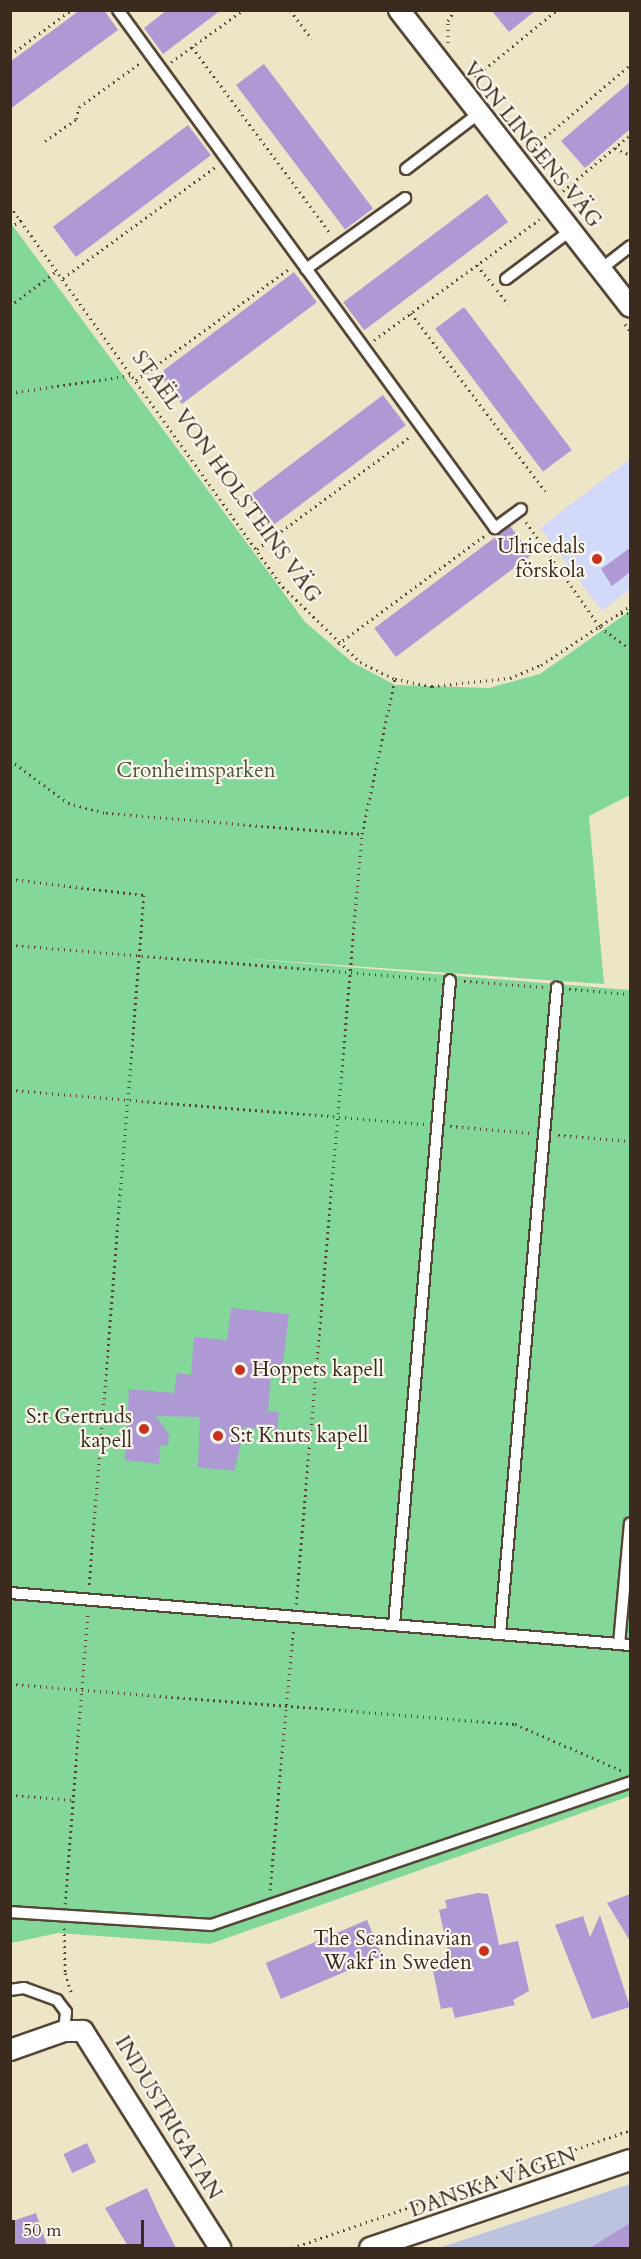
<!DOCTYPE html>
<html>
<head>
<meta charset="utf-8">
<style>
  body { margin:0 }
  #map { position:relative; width:641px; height:2259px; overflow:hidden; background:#ece5c6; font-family:Cardo,serif }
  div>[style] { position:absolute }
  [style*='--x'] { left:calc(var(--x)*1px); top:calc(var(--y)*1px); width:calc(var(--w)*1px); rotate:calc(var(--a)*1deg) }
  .built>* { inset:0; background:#d2d9f9 }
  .industrial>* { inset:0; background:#bcc3de }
  .green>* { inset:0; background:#83d799 }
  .building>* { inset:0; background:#af99d5; transform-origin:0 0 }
  .path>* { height:3px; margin-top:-1.5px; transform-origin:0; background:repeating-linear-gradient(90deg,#564637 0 1.5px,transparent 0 6px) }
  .roads { filter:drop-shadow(2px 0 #564637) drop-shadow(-2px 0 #564637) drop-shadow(0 2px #564637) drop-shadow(0 -2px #564637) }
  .lane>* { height:10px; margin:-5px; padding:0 5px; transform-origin:5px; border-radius:5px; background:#fff }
  .street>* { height:20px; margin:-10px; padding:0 10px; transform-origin:10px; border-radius:10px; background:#fff }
  .dots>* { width:16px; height:16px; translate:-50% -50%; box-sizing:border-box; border:3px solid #fbf7ec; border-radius:50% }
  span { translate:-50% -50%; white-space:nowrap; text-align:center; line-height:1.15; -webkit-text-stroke:4.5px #fbf7ec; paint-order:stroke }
  .street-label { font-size:21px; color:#3b2a1e }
  .poi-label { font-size:21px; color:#3b2a1e }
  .right { translate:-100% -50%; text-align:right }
  .left { translate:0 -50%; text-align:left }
  .park-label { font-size:21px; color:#4d553d }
  .frame { position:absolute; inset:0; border:12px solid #3b2a1e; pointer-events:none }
  .scale { position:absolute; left:12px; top:2220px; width:132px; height:27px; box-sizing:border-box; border:3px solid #3b2a1e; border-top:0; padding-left:8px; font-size:18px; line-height:21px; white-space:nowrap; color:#3b2a1e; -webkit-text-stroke:4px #fbf7ec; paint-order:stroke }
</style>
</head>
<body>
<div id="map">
  <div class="built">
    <i style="clip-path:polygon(630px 459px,630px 589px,602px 611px,540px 528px)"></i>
  </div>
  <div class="industrial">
    <i style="clip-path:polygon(630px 2184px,630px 2248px,439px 2248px,562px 2207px)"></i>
  </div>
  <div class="green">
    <i style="clip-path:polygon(10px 222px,305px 622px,352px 662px,395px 685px,489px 688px,540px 674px,630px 611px,630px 795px,589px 816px,604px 984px,239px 958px,630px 990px,630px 1796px,210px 1944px,58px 1933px,11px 1943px)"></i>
  </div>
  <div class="building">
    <i style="clip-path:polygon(80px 10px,104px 10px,118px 30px,10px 109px,10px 62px)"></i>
    <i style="clip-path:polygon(167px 10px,221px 10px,163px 54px,144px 28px)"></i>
    <i style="clip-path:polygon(491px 10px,536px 10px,509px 32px)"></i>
    <i style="left:264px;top:64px;width:181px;height:35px;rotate:53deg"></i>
    <i style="clip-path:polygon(630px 82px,630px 129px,585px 168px,561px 141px)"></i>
    <i style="left:188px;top:125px;width:38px;height:169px;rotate:53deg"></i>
    <i style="left:487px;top:194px;width:35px;height:180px;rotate:53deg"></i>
    <i style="left:294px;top:272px;width:38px;height:169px;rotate:53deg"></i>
    <i style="left:464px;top:307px;width:179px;height:36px;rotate:53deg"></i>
    <i style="left:383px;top:395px;width:38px;height:169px;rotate:53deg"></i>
    <i style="left:510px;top:526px;width:36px;height:170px;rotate:53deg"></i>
    <i style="clip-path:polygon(630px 548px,630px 572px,612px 586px,601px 569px)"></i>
    <i style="clip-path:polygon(231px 1308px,289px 1314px,281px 1377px,271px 1376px,268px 1411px,279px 1412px,277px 1431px,245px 1427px,234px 1471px,198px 1467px,200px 1417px,156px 1416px,169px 1434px,168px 1446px,160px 1445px,159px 1464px,125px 1460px,129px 1389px,174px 1393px,177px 1373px,191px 1375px,194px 1337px,227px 1340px)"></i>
    <i style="clip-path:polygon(478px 1893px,488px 1894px,499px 1945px,518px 1941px,529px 1991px,513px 2000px,515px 2005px,455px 2018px,452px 2007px,441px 2009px,431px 1961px,449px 1956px,439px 1910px,447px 1908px,445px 1900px)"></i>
    <i style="clip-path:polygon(630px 1894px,630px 1941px,607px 1903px)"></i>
    <i style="clip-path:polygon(600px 1915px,630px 2007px,592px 2019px,555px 1925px,583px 1916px,590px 1937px)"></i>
    <i style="left:367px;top:1920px;width:39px;height:110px;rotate:67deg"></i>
    <i style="left:87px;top:2143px;width:21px;height:26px;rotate:65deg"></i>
    <i style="clip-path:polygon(147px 2188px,159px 2215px,176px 2248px,129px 2248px,105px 2208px)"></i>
    <i style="clip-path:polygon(36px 2213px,48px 2248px,10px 2248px,10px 2222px)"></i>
    <i style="clip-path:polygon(630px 2223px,630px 2248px,590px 2248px)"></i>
  </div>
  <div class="path">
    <i style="--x:290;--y:10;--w:36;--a:53"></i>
    <i style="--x:448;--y:43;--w:22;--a:-90"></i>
    <i style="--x:448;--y:21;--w:13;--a:-58"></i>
    <i style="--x:192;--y:47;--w:233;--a:53.4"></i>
    <i style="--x:10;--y:55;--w:76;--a:-36.4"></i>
    <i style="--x:171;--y:62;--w:89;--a:-35.8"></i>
    <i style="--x:475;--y:77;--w:106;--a:-39.3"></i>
    <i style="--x:45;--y:141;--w:38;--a:-35"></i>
    <i style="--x:76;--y:119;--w:12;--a:-76"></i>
    <i style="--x:79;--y:107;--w:75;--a:-35.8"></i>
    <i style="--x:615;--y:148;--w:17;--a:25"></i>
    <i style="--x:531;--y:149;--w:130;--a:-40.3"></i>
    <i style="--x:563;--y:191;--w:87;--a:-39.9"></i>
    <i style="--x:10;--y:206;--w:469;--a:54.4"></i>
    <i style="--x:283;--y:587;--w:107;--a:44.2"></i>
    <i style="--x:360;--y:662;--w:39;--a:26"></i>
    <i style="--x:395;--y:679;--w:38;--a:11"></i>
    <i style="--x:432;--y:686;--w:78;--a:-5.9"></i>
    <i style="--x:510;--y:678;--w:34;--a:-23"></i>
    <i style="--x:541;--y:665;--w:107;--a:-33.5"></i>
    <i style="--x:10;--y:228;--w:14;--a:-36"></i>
    <i style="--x:477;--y:265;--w:26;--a:51"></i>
    <i style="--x:63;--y:278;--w:188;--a:-36.1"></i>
    <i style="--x:497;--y:290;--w:18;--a:52"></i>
    <i style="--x:10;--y:306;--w:60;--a:-36.9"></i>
    <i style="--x:411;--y:313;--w:223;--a:53"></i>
    <i style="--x:625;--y:324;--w:9;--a:54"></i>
    <i style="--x:374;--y:340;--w:205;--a:-36.1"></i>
    <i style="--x:136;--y:380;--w:190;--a:-36"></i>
    <i style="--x:10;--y:393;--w:123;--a:-8.4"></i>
    <i style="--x:526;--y:522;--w:128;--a:54.8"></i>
    <i style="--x:600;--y:627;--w:37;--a:36"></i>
    <i style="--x:257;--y:549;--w:191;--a:-36.3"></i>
    <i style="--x:621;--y:613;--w:9;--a:0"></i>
    <i style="--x:338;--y:644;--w:182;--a:-36.5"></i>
    <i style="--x:10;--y:760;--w:72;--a:36.6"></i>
    <i style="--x:68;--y:803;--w:39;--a:15"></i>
    <i style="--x:106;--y:813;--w:257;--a:4.7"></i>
    <i style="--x:10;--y:879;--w:135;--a:6.8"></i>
    <i style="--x:144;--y:895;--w:694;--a:94.54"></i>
    <i style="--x:10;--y:945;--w:427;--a:4.6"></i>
    <i style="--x:464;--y:981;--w:80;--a:4.3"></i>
    <i style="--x:569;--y:989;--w:61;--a:4.7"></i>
    <i style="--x:10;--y:1090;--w:416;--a:4.7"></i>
    <i style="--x:450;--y:1126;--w:80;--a:5"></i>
    <i style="--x:558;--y:1135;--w:72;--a:4.8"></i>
    <i style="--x:296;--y:1604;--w:773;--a:-85.1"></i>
    <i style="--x:362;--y:834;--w:158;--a:-78"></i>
    <i style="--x:10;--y:1684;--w:507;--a:4.53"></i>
    <i style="--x:515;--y:1724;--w:116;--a:23.5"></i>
    <i style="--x:10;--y:1795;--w:63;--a:4.5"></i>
    <i style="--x:270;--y:1890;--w:260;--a:-84.9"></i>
    <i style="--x:65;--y:1904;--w:294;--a:-85.5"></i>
    <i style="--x:64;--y:1928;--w:45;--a:88.7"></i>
    <i style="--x:65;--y:1973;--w:23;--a:72"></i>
    <i style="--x:292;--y:2248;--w:358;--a:-19.2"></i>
  </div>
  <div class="roads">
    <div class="lane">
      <i style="--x:118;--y:10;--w:641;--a:53.95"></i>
      <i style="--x:495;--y:528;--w:32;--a:-36"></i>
      <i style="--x:406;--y:169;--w:89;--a:-37.3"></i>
      <i style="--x:306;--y:269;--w:122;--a:-35.6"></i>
      <i style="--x:601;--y:269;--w:37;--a:-38"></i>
      <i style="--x:506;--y:279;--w:80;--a:-36.9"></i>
      <i style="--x:10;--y:1593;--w:622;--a:4.79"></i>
      <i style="--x:394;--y:1625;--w:647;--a:-85.04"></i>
      <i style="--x:500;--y:1634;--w:649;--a:-84.96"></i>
      <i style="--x:619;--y:1644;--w:121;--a:-84.8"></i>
      <i style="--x:10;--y:1912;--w:201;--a:3.7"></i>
      <i style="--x:211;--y:1925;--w:443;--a:-18.8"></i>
      <i style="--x:10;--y:1990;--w:14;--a:-8"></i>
      <i style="--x:24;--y:1988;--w:35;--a:20"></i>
      <i style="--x:57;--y:2000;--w:15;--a:53"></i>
      <i style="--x:66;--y:2012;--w:19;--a:96"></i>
    </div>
    <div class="street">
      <i style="--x:399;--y:10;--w:376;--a:52.1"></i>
      <i style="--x:10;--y:2050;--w:57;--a:-19.4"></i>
      <i style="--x:64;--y:2031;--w:19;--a:0"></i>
      <i style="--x:83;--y:2031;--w:257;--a:57.7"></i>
      <i style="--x:370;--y:2248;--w:274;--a:-18.7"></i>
    </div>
  </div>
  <div class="dots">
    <i style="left:597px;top:559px;background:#c8321e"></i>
    <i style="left:240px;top:1370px;background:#c8321e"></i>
    <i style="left:144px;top:1429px;background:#c8321e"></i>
    <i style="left:218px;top:1436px;background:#c8321e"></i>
    <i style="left:484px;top:1951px;background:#c8321e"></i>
  </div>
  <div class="street-label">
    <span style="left:532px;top:145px;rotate:51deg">VON LINGENS VÄG</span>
    <span style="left:226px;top:477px;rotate:54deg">STAËL VON HOLSTEINS VÄG</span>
    <span style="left:168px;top:2118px;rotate:59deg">INDUSTRIGATAN</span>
    <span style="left:493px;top:2183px;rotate:-19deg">DANSKA VÄGEN</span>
  </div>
  <div class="poi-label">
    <span class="right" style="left:585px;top:559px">Ulricedals<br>förskola</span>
    <span class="left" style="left:252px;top:1370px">Hoppets kapell</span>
    <span class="right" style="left:132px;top:1429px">S:t Gertruds<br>kapell</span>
    <span class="left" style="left:230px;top:1436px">S:t Knuts kapell</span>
    <span class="right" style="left:472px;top:1951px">The Scandinavian<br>Wakf in Sweden</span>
  </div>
  <div class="park-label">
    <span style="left:196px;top:771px">Cronheimsparken</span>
  </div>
  <div class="frame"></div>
  <div class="scale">50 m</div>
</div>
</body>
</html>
